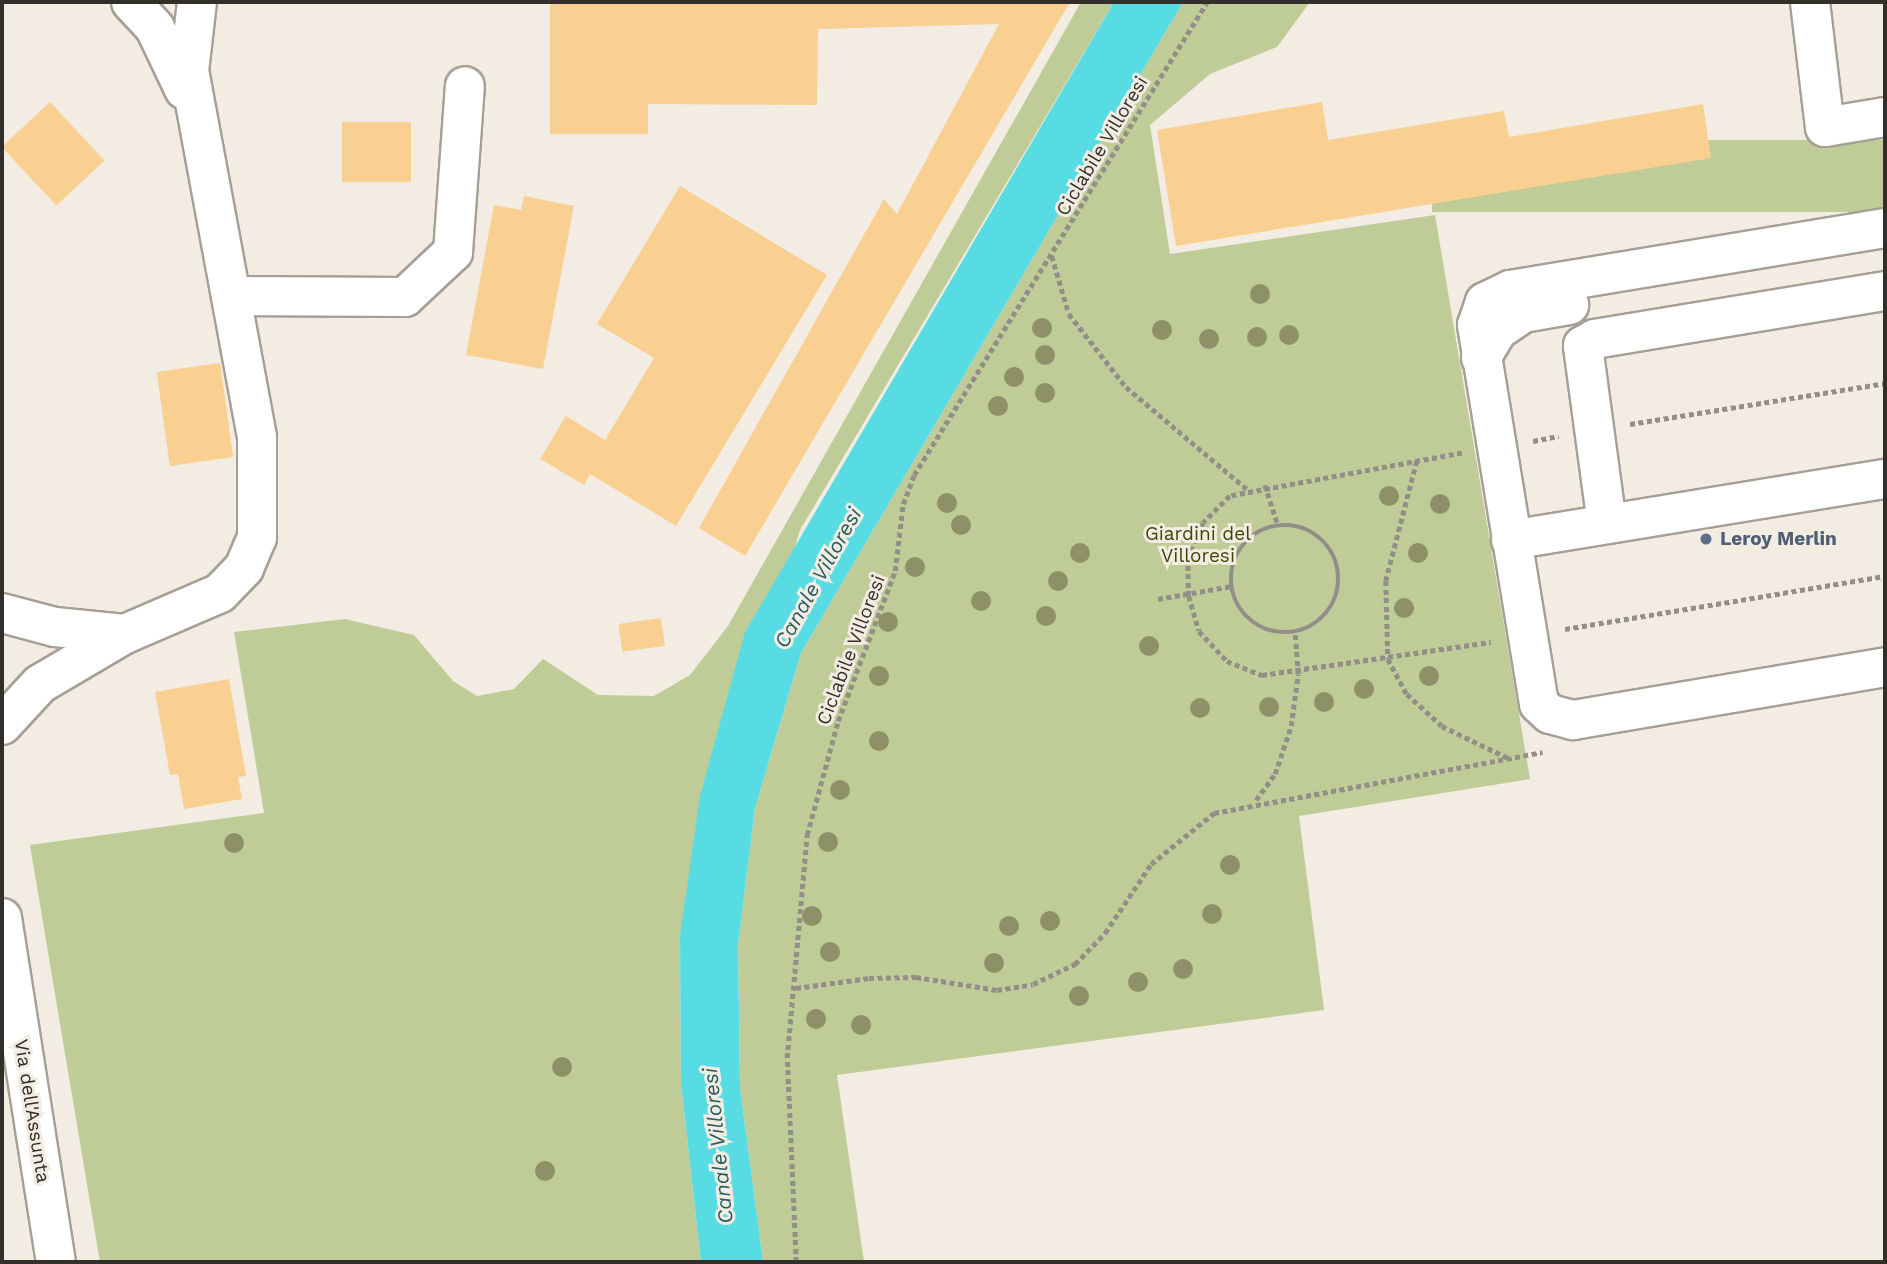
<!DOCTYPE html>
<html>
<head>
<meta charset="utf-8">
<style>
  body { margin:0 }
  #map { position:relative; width:1887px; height:1264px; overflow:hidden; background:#f3ece2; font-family:"Work Sans",sans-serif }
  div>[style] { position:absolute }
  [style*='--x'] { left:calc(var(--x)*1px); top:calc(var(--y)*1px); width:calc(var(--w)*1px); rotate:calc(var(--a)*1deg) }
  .green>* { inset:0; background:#bfcc98; transform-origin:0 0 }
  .water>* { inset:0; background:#58dce3 }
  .building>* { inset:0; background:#facf92; transform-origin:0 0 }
  .path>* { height:4.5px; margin-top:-2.25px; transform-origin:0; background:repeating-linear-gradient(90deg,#938e87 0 5px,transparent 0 8.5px) }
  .path>.ring { margin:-2.25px; padding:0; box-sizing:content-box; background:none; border:4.5px solid #938e87; border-radius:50% }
  .roads { filter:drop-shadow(2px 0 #a69f96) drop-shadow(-2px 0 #a69f96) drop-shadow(0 2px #a69f96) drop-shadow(0 -2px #a69f96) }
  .minor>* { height:38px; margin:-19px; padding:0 19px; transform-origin:19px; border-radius:19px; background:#fff }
  .highway>* { height:38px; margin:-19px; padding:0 19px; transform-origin:19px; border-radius:19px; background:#fff }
  .trees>* { width:20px; height:20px; margin:-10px; border-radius:50%; background:#8e9167 }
  .dots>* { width:19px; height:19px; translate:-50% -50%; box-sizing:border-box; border:4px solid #f3ece2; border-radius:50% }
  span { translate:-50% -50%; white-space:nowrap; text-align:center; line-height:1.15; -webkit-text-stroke:6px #f3ece2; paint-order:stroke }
  .street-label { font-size:19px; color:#322f2b }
  .park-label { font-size:19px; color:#3b4703 }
  .service-label { font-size:19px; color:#4e5e75; font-weight:700 }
  .left { translate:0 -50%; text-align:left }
  .water-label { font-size:21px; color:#265d61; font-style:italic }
  .frame { position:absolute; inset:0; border:4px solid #322f2b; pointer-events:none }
</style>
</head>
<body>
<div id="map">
  <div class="green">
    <i style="clip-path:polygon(1081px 2px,1114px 2px,800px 530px,680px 936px,681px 1084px,701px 1262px,100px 1262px,30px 845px,264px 813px,234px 632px,345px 619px,414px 635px,453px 681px,477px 696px,514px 689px,543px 659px,598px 695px,654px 696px,690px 675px,728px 626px)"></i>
    <i style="clip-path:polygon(1183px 2px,1310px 2px,1277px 47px,1210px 74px,1150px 125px,1170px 254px,1435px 215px,1530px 779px,1299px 816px,1324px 1010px,837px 1075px,864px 1262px,763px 1262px,740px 1088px,738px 945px,755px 808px,801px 653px)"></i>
    <i style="left:1885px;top:140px;width:72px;height:453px;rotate:90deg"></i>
  </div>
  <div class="water">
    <i style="clip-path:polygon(1114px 2px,1183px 2px,801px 653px,755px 808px,738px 945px,740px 1088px,763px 1262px,701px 1262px,681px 1084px,680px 936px,700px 796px,745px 632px)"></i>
  </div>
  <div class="building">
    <i style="clip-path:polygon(550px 2px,1070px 2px,745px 556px,699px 528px,884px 199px,897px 214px,999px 24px,818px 29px,817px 105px,648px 104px,648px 134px,550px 134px)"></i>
    <i style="left:50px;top:102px;width:80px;height:66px;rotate:47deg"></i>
    <i style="clip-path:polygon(1322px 102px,1328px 140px,1504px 111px,1509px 137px,1703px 104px,1711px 158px,1176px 246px,1157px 130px)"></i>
    <i style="left:342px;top:122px;width:69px;height:60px"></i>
    <i style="clip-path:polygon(680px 186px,827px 275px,676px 526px,590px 474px,584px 485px,540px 459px,566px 416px,605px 440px,654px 358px,597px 324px)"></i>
    <i style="clip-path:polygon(524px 196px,574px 206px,543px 369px,466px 355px,494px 205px,521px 210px)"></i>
    <i style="left:220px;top:363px;width:95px;height:64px;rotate:82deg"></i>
    <i style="left:661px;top:618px;width:28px;height:43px;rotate:82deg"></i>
    <i style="clip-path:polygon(229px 679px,246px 776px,238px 777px,242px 799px,184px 809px,178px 774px,170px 775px,155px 692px)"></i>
  </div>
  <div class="path">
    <i style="--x:1052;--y:256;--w:60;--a:73.7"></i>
    <i style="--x:1069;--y:314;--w:93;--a:52"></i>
    <i style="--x:1126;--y:387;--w:160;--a:40.2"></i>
    <i style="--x:1630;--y:424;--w:258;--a:-9.1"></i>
    <i style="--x:1533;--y:441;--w:26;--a:-11"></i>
    <i style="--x:1462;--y:453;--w:236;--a:169.5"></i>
    <i style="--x:1230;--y:496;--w:38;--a:135"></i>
    <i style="--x:1203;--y:523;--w:37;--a:114"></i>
    <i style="--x:1188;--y:557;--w:39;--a:89"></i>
    <i style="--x:1189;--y:596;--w:36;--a:74"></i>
    <i style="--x:1199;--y:631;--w:41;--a:47"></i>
    <i style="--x:1227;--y:661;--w:38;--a:22"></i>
    <i style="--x:1262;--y:675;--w:231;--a:-8.2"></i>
    <i style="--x:1417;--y:461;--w:124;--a:104.5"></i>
    <i style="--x:1386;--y:581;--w:78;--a:88.5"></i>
    <i style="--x:1388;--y:659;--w:40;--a:62"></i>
    <i style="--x:1407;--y:694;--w:47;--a:42.4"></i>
    <i style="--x:1442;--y:726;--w:73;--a:25.9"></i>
    <i style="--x:1265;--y:485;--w:42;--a:72"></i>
    <i class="ring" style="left:1231px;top:525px;width:103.5px;height:103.5px"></i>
    <i style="--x:1158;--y:599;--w:75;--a:-10"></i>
    <i style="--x:1565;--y:629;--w:324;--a:-9.4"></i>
    <i style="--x:1256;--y:800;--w:32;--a:-54"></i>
    <i style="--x:1275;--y:774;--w:51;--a:-71.6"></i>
    <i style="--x:1291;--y:726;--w:52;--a:-82.3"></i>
    <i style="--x:1298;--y:674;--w:41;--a:-94.2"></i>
    <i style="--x:796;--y:988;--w:74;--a:-7.8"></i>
    <i style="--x:869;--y:978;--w:47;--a:-1.2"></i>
    <i style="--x:916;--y:977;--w:82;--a:9.1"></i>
    <i style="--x:997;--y:990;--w:36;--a:-9"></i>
    <i style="--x:1033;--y:984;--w:47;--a:-25.5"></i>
    <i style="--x:1075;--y:964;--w:43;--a:-45.9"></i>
    <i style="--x:1105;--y:933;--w:83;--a:-56.3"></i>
    <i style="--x:1151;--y:864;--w:81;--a:-39"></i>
    <i style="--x:1214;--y:813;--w:334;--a:-10.5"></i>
    <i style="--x:796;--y:1262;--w:204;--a:-92.5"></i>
    <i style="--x:787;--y:1058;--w:224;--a:-84.9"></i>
    <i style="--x:807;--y:835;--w:118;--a:-74.8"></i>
    <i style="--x:838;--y:721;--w:160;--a:-69.2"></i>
    <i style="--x:895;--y:571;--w:67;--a:-83.2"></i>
    <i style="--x:903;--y:504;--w:31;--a:-69"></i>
    <i style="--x:914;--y:475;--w:556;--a:-58.22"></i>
  </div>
  <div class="roads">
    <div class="minor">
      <i style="--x:1810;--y:2;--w:126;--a:83.2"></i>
      <i style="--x:1825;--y:127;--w:61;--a:-9.5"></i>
      <i style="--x:1885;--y:228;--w:380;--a:170.6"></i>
      <i style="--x:1510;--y:290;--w:28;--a:154"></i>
      <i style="--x:1485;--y:302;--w:24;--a:109"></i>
      <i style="--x:1477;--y:325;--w:384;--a:80.7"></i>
      <i style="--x:1539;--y:704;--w:15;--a:42"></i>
      <i style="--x:1550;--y:714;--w:24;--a:15"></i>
      <i style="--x:1573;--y:720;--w:316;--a:-9.6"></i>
      <i style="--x:235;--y:296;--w:170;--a:0.3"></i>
      <i style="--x:405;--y:297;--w:66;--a:-43.2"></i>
      <i style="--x:453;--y:252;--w:166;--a:-85.9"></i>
      <i style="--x:1481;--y:358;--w:33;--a:-59"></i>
      <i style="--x:1498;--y:330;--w:30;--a:-34"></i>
      <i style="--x:1523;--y:313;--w:47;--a:-9.9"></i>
      <i style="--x:1607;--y:524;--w:180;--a:-97.7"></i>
      <i style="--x:1583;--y:346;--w:14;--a:-30"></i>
      <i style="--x:1595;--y:339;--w:294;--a:-9.4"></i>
      <i style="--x:1511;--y:540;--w:379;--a:-9.3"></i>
      <i style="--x:2;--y:918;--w:348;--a:81.1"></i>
    </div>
    <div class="highway">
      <i style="--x:131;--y:2;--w:35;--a:47"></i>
      <i style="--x:155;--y:28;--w:68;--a:64.6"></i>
      <i style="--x:2;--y:613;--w:55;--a:14.8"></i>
      <i style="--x:55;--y:627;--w:70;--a:5.7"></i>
      <i style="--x:2;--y:725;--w:56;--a:-47.2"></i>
      <i style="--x:40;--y:684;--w:99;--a:-30.5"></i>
      <i style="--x:125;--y:634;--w:103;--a:-23.3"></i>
      <i style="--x:220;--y:593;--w:35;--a:-46"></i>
      <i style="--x:244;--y:568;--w:33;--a:-67"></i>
      <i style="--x:257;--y:538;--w:101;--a:-90"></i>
      <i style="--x:257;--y:437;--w:372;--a:-100.5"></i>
      <i style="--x:189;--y:71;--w:69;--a:-83.4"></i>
    </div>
  </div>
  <div class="trees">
    <i style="left:1260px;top:294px"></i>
    <i style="left:1042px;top:328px"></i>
    <i style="left:1162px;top:330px"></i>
    <i style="left:1289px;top:335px"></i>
    <i style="left:1257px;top:337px"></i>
    <i style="left:1209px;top:339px"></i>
    <i style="left:1045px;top:355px"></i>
    <i style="left:1014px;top:377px"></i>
    <i style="left:1045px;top:393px"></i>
    <i style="left:998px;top:406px"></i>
    <i style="left:1389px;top:496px"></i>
    <i style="left:947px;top:503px"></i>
    <i style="left:1440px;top:504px"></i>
    <i style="left:961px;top:525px"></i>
    <i style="left:1080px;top:553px"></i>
    <i style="left:1418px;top:553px"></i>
    <i style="left:915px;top:567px"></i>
    <i style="left:1058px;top:581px"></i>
    <i style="left:981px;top:601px"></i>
    <i style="left:1404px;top:608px"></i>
    <i style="left:1046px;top:616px"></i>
    <i style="left:888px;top:622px"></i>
    <i style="left:1149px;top:646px"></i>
    <i style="left:879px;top:676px"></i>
    <i style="left:1429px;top:676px"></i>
    <i style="left:1364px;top:689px"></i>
    <i style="left:1324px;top:702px"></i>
    <i style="left:1269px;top:707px"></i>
    <i style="left:1200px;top:708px"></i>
    <i style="left:879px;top:741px"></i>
    <i style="left:840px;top:790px"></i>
    <i style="left:828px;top:842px"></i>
    <i style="left:234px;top:843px"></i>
    <i style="left:1230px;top:865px"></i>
    <i style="left:1212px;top:914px"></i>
    <i style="left:812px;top:916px"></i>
    <i style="left:1050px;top:921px"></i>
    <i style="left:1009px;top:926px"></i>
    <i style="left:830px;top:952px"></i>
    <i style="left:994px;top:963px"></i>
    <i style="left:1183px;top:969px"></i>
    <i style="left:1138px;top:982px"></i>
    <i style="left:1079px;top:996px"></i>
    <i style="left:816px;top:1019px"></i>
    <i style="left:861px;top:1025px"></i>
    <i style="left:562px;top:1067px"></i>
    <i style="left:545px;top:1171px"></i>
  </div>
  <div class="dots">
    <i style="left:1706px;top:539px;background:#5c6f8a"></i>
  </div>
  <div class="street-label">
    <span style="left:1102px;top:146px;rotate:-59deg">Ciclabile Villoresi</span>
    <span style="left:851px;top:650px;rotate:-69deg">Ciclabile Villoresi</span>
    <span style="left:32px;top:1111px;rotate:81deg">Via dell'Assunta</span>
  </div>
  <div class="park-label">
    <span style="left:1198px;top:545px">Giardini del<br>Villoresi</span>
  </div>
  <div class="service-label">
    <span class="left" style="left:1720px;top:539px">Leroy Merlin</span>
  </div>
  <div class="water-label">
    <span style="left:818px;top:578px;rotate:-61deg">Canale Villoresi</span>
    <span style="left:718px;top:1146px;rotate:-96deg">Canale Villoresi</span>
  </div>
  <div class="frame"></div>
</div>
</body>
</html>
